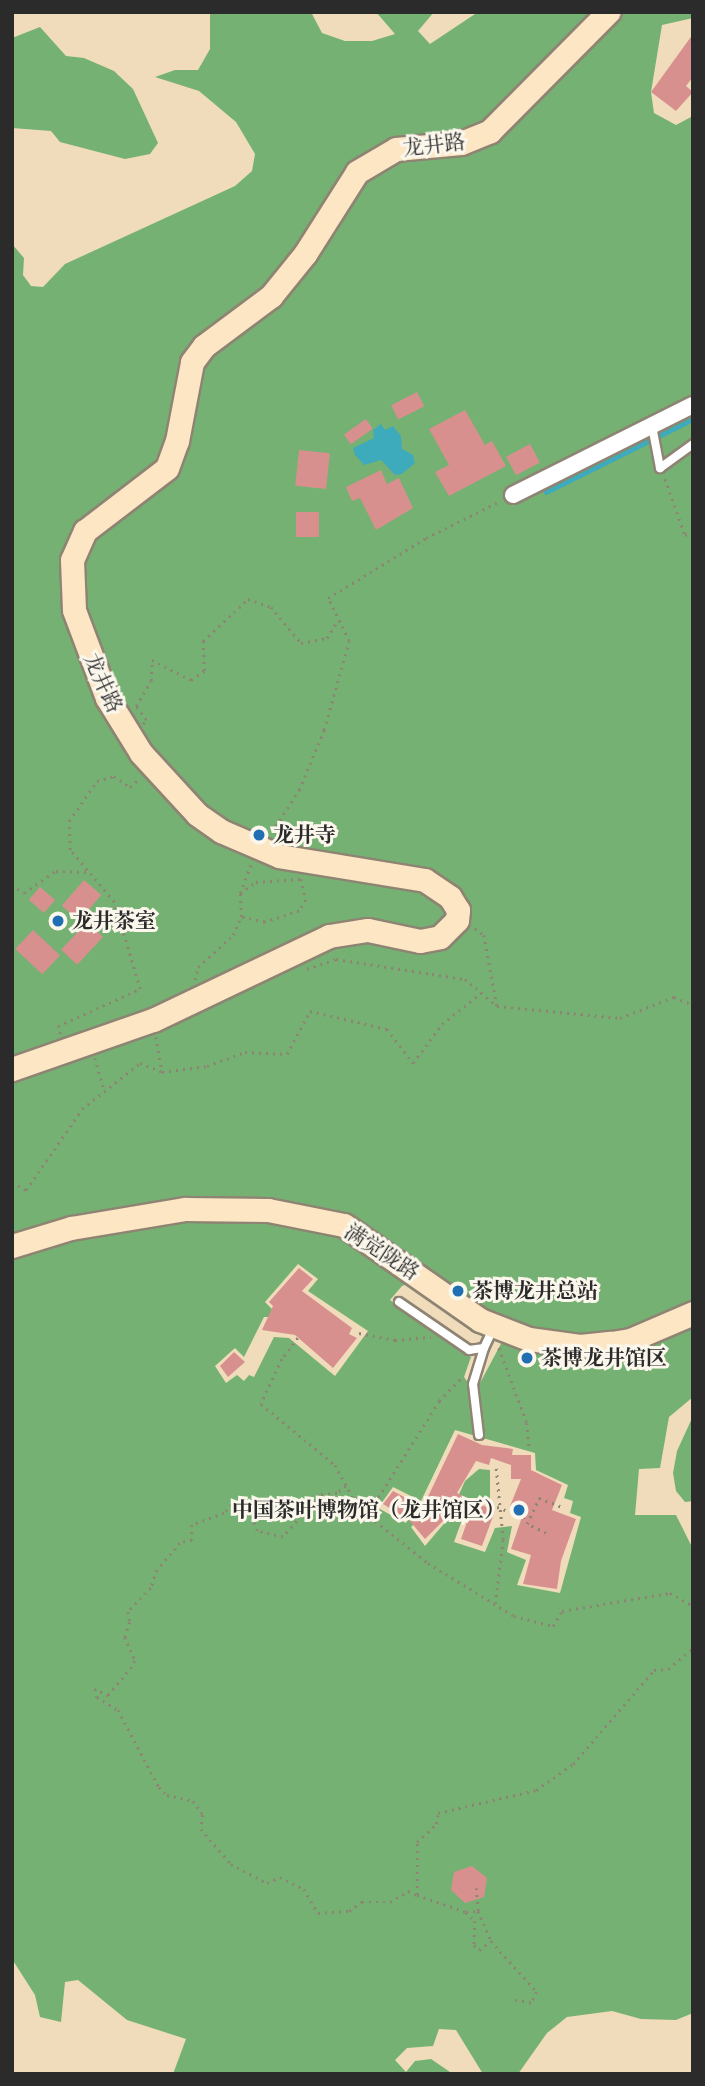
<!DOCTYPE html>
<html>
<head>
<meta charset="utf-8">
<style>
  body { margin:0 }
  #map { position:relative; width:705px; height:2086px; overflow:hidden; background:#f0dcbb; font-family:"IM FELL Great Primer","Noto Serif SC",serif }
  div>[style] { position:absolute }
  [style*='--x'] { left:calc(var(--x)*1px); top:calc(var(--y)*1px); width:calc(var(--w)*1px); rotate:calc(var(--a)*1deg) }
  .forest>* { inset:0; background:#75b172 }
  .water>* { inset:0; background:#3eabbd }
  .stream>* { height:4.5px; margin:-2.25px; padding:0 2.25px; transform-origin:2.25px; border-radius:2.25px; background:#3eabbd }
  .building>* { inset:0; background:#d8908f; transform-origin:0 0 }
  .path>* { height:2.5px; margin-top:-1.25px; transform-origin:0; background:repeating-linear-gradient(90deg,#8e8473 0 2px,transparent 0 7px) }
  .roads { filter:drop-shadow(2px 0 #8e8473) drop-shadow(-2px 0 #8e8473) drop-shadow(0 2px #8e8473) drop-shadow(0 -2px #8e8473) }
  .lane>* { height:8px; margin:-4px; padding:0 4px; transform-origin:4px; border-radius:4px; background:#fff }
  .street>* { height:16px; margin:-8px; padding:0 8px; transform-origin:8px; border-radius:8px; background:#fff }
  .secondary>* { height:23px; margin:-11.5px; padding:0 11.5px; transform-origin:11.5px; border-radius:11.5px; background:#fce6c4 }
  .dots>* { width:19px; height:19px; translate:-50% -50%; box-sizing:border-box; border:4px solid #fbf7ec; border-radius:50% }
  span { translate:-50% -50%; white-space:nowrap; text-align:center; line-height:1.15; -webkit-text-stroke:6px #fbf7ec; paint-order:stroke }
  .street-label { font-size:21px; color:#2b2b2b }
  .poi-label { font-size:21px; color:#2b2b2b; font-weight:700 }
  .left { translate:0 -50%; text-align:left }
  .right { translate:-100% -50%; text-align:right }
  .frame { position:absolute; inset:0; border:14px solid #2b2b2b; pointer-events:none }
</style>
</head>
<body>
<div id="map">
  <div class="forest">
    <i style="clip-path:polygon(evenodd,210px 12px,311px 12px,322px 33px,345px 41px,372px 41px,395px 34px,376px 12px,434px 12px,418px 31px,430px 44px,478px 12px,693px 12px,693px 18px,662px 25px,651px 92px,654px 113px,676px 125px,693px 116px,693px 1397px,669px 1417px,660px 1468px,639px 1469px,635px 1515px,676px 1515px,693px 1549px,693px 2013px,676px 2020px,641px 2019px,612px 2011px,567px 2017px,547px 2033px,518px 2074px,483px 2074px,456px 2030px,439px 2029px,433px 2046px,407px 2048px,395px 2060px,406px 2072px,415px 2061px,431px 2059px,453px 2074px,173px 2074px,186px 2039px,127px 2020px,78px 1980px,65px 1982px,61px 2022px,40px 2017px,35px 1995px,12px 1959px,12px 244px,24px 258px,23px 275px,31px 286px,43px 287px,65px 264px,235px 186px,252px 171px,255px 154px,236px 122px,199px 91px,155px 77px,175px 70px,198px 70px,210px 49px,210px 12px,298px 1264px,318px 1279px,308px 1291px,368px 1331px,335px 1376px,289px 1338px,274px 1337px,254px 1377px,249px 1375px,244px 1381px,237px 1375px,226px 1383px,215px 1366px,235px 1348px,244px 1357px,264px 1317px,280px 1317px,265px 1302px,298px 1264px,210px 12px,413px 1282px,503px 1340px,480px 1383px,469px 1384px,464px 1377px,471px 1357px,390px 1300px,402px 1286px,413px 1282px,210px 12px,455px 1430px,535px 1453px,536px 1470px,568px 1485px,564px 1498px,573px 1501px,570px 1513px,581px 1517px,560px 1593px,517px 1585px,526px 1560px,507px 1552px,512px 1526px,495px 1528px,485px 1552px,454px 1542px,470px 1498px,490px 1504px,490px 1470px,479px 1469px,465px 1481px,448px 1519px,425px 1546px,411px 1527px,426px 1514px,415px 1506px,406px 1523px,378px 1508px,393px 1487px,421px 1501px,455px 1430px)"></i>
    <i style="clip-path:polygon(40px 27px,66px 56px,84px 58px,114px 71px,133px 89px,158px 143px,150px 154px,125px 159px,60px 142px,51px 131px,12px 128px,12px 38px)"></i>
    <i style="clip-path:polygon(693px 1416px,693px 1501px,685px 1502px,676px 1491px,673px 1473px,677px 1451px)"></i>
  </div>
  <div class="water">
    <i style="clip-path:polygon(381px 424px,385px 430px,393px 426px,401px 436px,402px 449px,413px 455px,415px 463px,402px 474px,395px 475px,381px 460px,364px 465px,355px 455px,353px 448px,374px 438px,373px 430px)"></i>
  </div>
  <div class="stream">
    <i style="--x:546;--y:492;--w:164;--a:-26.4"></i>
  </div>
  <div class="building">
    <i style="clip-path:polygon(693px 34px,693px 77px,686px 86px,693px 92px,676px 111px,651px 92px)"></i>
    <i style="left:417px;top:392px;width:16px;height:29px;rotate:63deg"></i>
    <i style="clip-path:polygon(465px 410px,485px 445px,492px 441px,506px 466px,449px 496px,435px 472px,449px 465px,429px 429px)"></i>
    <i style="left:366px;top:419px;width:12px;height:27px;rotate:55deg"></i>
    <i style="left:530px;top:444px;width:21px;height:27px;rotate:62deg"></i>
    <i style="left:299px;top:450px;width:31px;height:36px;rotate:6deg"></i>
    <i style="clip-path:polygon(381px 470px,387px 484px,399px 478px,413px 508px,376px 530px,360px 498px,352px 501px,346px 487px)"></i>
    <i style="left:296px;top:512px;width:23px;height:25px"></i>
    <i style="left:84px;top:880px;width:23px;height:34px;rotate:41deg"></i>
    <i style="left:40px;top:887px;width:20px;height:17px;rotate:41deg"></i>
    <i style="left:87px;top:922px;width:22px;height:38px;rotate:43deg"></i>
    <i style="left:33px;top:930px;width:37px;height:26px;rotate:43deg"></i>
    <i style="clip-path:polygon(299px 1268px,313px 1279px,302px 1291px,352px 1328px,349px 1334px,357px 1338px,333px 1368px,295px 1335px,262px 1330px,273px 1306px,269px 1302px)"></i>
    <i style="clip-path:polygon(234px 1352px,245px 1362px,228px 1377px,220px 1366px)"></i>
    <i style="clip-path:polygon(458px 1434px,482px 1445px,513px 1449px,512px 1455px,531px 1455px,531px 1470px,562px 1485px,552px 1510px,576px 1519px,561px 1561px,557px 1589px,523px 1584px,531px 1555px,511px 1549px,524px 1511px,510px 1506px,521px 1479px,511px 1479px,511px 1465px,491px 1458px,489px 1465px,476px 1461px,457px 1493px,495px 1511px,482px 1546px,461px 1539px,468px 1519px,450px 1514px,425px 1539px,409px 1520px,383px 1504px,393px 1491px,423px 1507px)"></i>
    <i style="clip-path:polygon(472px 1866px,487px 1878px,484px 1897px,465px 1903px,451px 1890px,454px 1872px)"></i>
  </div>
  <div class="path">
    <i style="--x:665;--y:479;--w:59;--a:70.3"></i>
    <i style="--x:685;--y:535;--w:8;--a:-14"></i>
    <i style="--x:143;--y:724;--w:5;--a:-53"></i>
    <i style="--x:146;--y:720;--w:17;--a:-126"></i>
    <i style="--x:136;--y:706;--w:29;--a:-59"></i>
    <i style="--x:151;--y:681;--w:21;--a:-87"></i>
    <i style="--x:152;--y:660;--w:44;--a:27.1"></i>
    <i style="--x:191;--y:680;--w:16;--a:-35"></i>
    <i style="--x:204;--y:671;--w:30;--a:-92"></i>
    <i style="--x:203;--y:641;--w:62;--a:-43"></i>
    <i style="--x:248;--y:599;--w:24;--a:19"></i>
    <i style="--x:271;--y:607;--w:47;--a:50.2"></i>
    <i style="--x:301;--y:643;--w:26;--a:-11"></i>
    <i style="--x:327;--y:638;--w:21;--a:-59"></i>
    <i style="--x:272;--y:832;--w:50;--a:-57.3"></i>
    <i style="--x:299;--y:790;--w:65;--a:-67.4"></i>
    <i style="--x:324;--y:730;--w:92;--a:-74.3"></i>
    <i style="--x:349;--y:641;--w:48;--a:-116"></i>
    <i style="--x:328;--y:598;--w:115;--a:-31.5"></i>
    <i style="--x:426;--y:538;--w:83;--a:-26.6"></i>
    <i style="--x:12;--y:884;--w:15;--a:37"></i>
    <i style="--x:24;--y:893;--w:39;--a:-35"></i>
    <i style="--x:56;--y:871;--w:31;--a:2"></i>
    <i style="--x:240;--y:893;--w:19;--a:-35"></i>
    <i style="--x:256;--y:882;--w:45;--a:-3.8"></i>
    <i style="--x:301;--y:879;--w:22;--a:77"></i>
    <i style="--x:306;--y:900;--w:13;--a:122"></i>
    <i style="--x:299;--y:911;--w:36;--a:162"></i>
    <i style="--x:265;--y:922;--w:25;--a:-168"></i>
    <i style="--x:241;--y:917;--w:24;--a:-92"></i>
    <i style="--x:240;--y:893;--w:31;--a:-69"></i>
    <i style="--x:475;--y:928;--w:11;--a:38"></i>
    <i style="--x:484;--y:935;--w:72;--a:79.6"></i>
    <i style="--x:307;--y:969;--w:31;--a:-19"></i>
    <i style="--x:336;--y:959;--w:97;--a:8.9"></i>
    <i style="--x:432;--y:974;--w:33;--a:9"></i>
    <i style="--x:465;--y:979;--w:42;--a:40.2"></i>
    <i style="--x:497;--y:1006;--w:124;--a:5.6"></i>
    <i style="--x:620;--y:1018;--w:58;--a:-21.3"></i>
    <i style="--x:674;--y:997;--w:21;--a:23"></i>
    <i style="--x:195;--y:980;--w:13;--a:-77"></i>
    <i style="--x:198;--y:967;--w:47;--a:-42.4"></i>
    <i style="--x:233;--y:935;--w:20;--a:-66"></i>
    <i style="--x:60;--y:1034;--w:8;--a:-104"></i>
    <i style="--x:58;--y:1026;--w:90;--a:-24.3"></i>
    <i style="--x:140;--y:989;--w:91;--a:-106.6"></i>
    <i style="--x:114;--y:902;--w:68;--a:-130.2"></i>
    <i style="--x:70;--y:850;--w:29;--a:-92"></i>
    <i style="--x:69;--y:821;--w:49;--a:-55"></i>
    <i style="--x:97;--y:781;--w:18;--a:-16"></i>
    <i style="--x:114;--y:776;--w:19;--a:35"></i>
    <i style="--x:130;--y:787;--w:12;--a:-42"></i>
    <i style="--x:156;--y:1037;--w:36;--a:80"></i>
    <i style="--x:95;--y:1058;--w:32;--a:74"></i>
    <i style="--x:12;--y:1182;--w:16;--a:30"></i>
    <i style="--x:26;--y:1190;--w:98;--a:-55.3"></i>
    <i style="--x:82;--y:1109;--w:74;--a:-38.4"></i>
    <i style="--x:140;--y:1063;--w:24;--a:22"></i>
    <i style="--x:162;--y:1072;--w:45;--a:-7.6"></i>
    <i style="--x:207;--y:1066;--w:40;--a:-20.2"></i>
    <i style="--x:245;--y:1052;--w:42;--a:2.7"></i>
    <i style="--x:287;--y:1054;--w:49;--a:-61.9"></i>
    <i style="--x:310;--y:1011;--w:79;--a:13.2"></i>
    <i style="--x:387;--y:1029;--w:43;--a:52.6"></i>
    <i style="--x:413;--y:1063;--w:49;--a:-53.4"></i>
    <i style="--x:442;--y:1024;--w:50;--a:-38.5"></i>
    <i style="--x:359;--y:1333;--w:37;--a:11"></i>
    <i style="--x:395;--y:1340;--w:36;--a:-5"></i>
    <i style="--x:298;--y:1338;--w:26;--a:127"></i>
    <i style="--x:282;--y:1359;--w:50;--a:115"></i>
    <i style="--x:261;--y:1404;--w:96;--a:39.5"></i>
    <i style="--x:335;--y:1465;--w:49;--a:60.8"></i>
    <i style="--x:359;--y:1508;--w:88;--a:38.6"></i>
    <i style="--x:428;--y:1563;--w:101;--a:31.6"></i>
    <i style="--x:514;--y:1616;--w:40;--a:14.4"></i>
    <i style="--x:553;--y:1626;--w:17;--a:-59"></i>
    <i style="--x:562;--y:1611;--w:109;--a:-9.5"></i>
    <i style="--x:670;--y:1593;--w:26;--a:29"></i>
    <i style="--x:499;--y:1348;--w:80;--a:69.5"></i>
    <i style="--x:527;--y:1423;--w:25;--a:85"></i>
    <i style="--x:346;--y:1486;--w:11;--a:142"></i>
    <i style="--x:337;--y:1493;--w:17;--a:173"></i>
    <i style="--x:320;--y:1495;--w:56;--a:131.4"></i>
    <i style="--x:283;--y:1537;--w:27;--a:-167"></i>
    <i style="--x:257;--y:1531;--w:22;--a:-111"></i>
    <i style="--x:249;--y:1510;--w:18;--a:-164"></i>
    <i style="--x:232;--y:1505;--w:11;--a:135"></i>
    <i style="--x:224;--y:1513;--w:34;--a:159"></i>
    <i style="--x:192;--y:1525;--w:15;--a:90"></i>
    <i style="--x:192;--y:1540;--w:12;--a:166"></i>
    <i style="--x:180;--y:1543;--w:35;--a:130"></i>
    <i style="--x:157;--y:1570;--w:19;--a:108"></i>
    <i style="--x:151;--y:1588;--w:33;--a:134"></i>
    <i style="--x:128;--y:1612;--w:10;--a:79"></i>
    <i style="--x:130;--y:1622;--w:16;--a:108"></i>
    <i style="--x:125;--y:1637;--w:26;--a:67"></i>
    <i style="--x:135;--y:1661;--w:7;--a:117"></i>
    <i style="--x:132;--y:1667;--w:38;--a:130"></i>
    <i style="--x:108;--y:1696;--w:15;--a:-152"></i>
    <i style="--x:95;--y:1689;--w:8;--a:76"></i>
    <i style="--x:97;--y:1697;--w:25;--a:32"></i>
    <i style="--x:118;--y:1710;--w:87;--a:62"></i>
    <i style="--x:159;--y:1787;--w:11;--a:45"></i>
    <i style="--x:167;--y:1795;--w:27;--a:13"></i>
    <i style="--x:193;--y:1801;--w:17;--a:54"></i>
    <i style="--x:203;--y:1815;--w:14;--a:98"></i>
    <i style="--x:201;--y:1829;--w:46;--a:49.4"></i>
    <i style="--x:231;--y:1864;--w:41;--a:27.8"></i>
    <i style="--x:267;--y:1883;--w:14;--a:-25"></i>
    <i style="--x:280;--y:1877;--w:27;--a:27"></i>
    <i style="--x:304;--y:1889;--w:28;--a:60"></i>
    <i style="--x:318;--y:1913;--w:31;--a:-4"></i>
    <i style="--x:349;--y:1911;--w:16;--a:-35"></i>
    <i style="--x:362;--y:1902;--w:28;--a:0"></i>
    <i style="--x:390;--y:1902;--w:21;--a:-31"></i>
    <i style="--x:408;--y:1891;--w:10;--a:24"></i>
    <i style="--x:417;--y:1895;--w:53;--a:-90"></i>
    <i style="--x:417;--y:1842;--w:26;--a:-43"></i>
    <i style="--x:436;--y:1824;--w:11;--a:-80"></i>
    <i style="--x:438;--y:1813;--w:101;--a:-13.2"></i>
    <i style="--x:536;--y:1790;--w:45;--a:-35.1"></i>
    <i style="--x:573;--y:1764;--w:124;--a:-49.2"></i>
    <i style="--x:654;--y:1670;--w:14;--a:-4"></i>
    <i style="--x:668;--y:1669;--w:33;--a:-40"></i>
    <i style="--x:497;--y:1507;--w:35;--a:20"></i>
    <i style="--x:367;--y:1515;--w:135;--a:-57.7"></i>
    <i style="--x:439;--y:1401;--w:32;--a:-46"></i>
    <i style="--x:546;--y:1533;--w:21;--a:-155"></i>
    <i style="--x:527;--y:1524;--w:29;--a:-65"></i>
    <i style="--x:539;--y:1498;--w:26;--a:21"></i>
    <i style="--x:495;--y:1604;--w:64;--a:-82.9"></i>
    <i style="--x:503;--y:1540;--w:72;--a:-95.6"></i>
    <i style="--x:417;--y:1895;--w:52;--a:19.1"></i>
    <i style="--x:466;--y:1912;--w:12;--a:-5"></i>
    <i style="--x:478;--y:1911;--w:23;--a:-95"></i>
    <i style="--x:478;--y:1911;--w:32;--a:66"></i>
    <i style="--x:466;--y:1912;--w:13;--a:45"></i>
    <i style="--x:475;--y:1921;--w:24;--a:92"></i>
    <i style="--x:474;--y:1945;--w:7;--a:45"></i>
    <i style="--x:479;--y:1950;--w:15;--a:-37"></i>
    <i style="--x:491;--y:1941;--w:69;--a:48"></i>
    <i style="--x:537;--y:1992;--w:13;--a:119"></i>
    <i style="--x:531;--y:2003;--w:16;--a:-169"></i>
  </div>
  <div class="roads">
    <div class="lane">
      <i style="--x:652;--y:426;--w:43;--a:79.2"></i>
      <i style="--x:660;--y:468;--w:41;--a:-36"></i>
      <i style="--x:399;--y:1302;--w:85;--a:34.4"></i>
      <i style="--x:469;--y:1350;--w:15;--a:-8"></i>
      <i style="--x:484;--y:1348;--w:21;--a:-65"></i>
      <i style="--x:479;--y:1435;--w:51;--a:-96.7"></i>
      <i style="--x:473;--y:1384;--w:38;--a:-73"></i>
    </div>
    <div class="street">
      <i style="--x:513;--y:495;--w:201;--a:-26.6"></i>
    </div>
    <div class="secondary">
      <i style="--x:12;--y:1069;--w:149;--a:-19.2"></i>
      <i style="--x:153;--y:1020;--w:195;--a:-25.5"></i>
      <i style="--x:329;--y:936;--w:39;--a:-9"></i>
      <i style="--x:368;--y:930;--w:53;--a:11.9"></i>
      <i style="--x:420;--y:941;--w:20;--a:-11"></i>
      <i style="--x:440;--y:937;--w:24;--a:-45"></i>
      <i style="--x:457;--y:920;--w:10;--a:-84"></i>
      <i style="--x:458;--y:910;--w:15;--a:-122"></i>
      <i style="--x:450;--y:897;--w:30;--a:-146"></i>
      <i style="--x:425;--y:880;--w:148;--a:-170.7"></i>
      <i style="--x:279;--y:856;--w:63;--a:-156.7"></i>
      <i style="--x:221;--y:831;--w:29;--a:-145"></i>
      <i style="--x:197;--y:814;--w:83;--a:-132.6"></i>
      <i style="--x:141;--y:753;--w:65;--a:-121.7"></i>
      <i style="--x:107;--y:698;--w:94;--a:-110.6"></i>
      <i style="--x:74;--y:610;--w:50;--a:-92.3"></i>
      <i style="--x:72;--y:560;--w:32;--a:-66"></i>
      <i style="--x:85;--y:531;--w:103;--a:-37.5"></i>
      <i style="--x:167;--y:468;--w:29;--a:-70"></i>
      <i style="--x:177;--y:441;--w:80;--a:-79.2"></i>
      <i style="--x:192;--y:362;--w:20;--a:-53"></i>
      <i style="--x:204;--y:346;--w:84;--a:-36.7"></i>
      <i style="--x:271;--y:296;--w:54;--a:-51"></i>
      <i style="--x:305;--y:254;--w:97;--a:-57.6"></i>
      <i style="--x:357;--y:172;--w:45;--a:-30.5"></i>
      <i style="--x:396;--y:149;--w:65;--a:-5.3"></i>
      <i style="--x:461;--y:143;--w:31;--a:-22"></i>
      <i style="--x:490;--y:131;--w:168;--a:-45.2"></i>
      <i style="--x:12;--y:1246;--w:62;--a:-17"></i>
      <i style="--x:71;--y:1228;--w:116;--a:-9.5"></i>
      <i style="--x:185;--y:1209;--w:83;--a:0.7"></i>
      <i style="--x:268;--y:1210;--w:77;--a:11.2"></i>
      <i style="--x:344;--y:1225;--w:166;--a:34.9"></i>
      <i style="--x:480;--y:1320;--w:53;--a:21.2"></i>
      <i style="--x:529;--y:1339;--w:51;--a:7.8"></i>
      <i style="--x:580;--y:1346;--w:31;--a:-6"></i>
      <i style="--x:611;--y:1343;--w:19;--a:-9"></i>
      <i style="--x:630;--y:1340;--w:69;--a:-23.2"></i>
    </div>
  </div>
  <div class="dots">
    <i style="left:259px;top:835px;background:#1f6fb2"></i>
    <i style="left:58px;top:921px;background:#1f6fb2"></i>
    <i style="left:458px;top:1291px;background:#1f6fb2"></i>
    <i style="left:527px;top:1358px;background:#1f6fb2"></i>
    <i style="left:519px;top:1510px;background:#1f6fb2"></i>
  </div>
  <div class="street-label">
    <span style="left:434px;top:145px;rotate:-7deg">龙井路</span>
    <span style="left:103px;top:683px;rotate:65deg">龙井路</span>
    <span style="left:382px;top:1252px;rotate:33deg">满觉陇路</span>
  </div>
  <div class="poi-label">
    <span class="left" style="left:273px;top:835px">龙井寺</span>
    <span class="left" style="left:72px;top:921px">龙井茶室</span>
    <span class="left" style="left:472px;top:1291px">茶博龙井总站</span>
    <span class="left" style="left:541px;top:1358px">茶博龙井馆区</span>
    <span class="right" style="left:505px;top:1510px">中国茶叶博物馆（龙井馆区）</span>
  </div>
  <div class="frame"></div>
</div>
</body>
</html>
